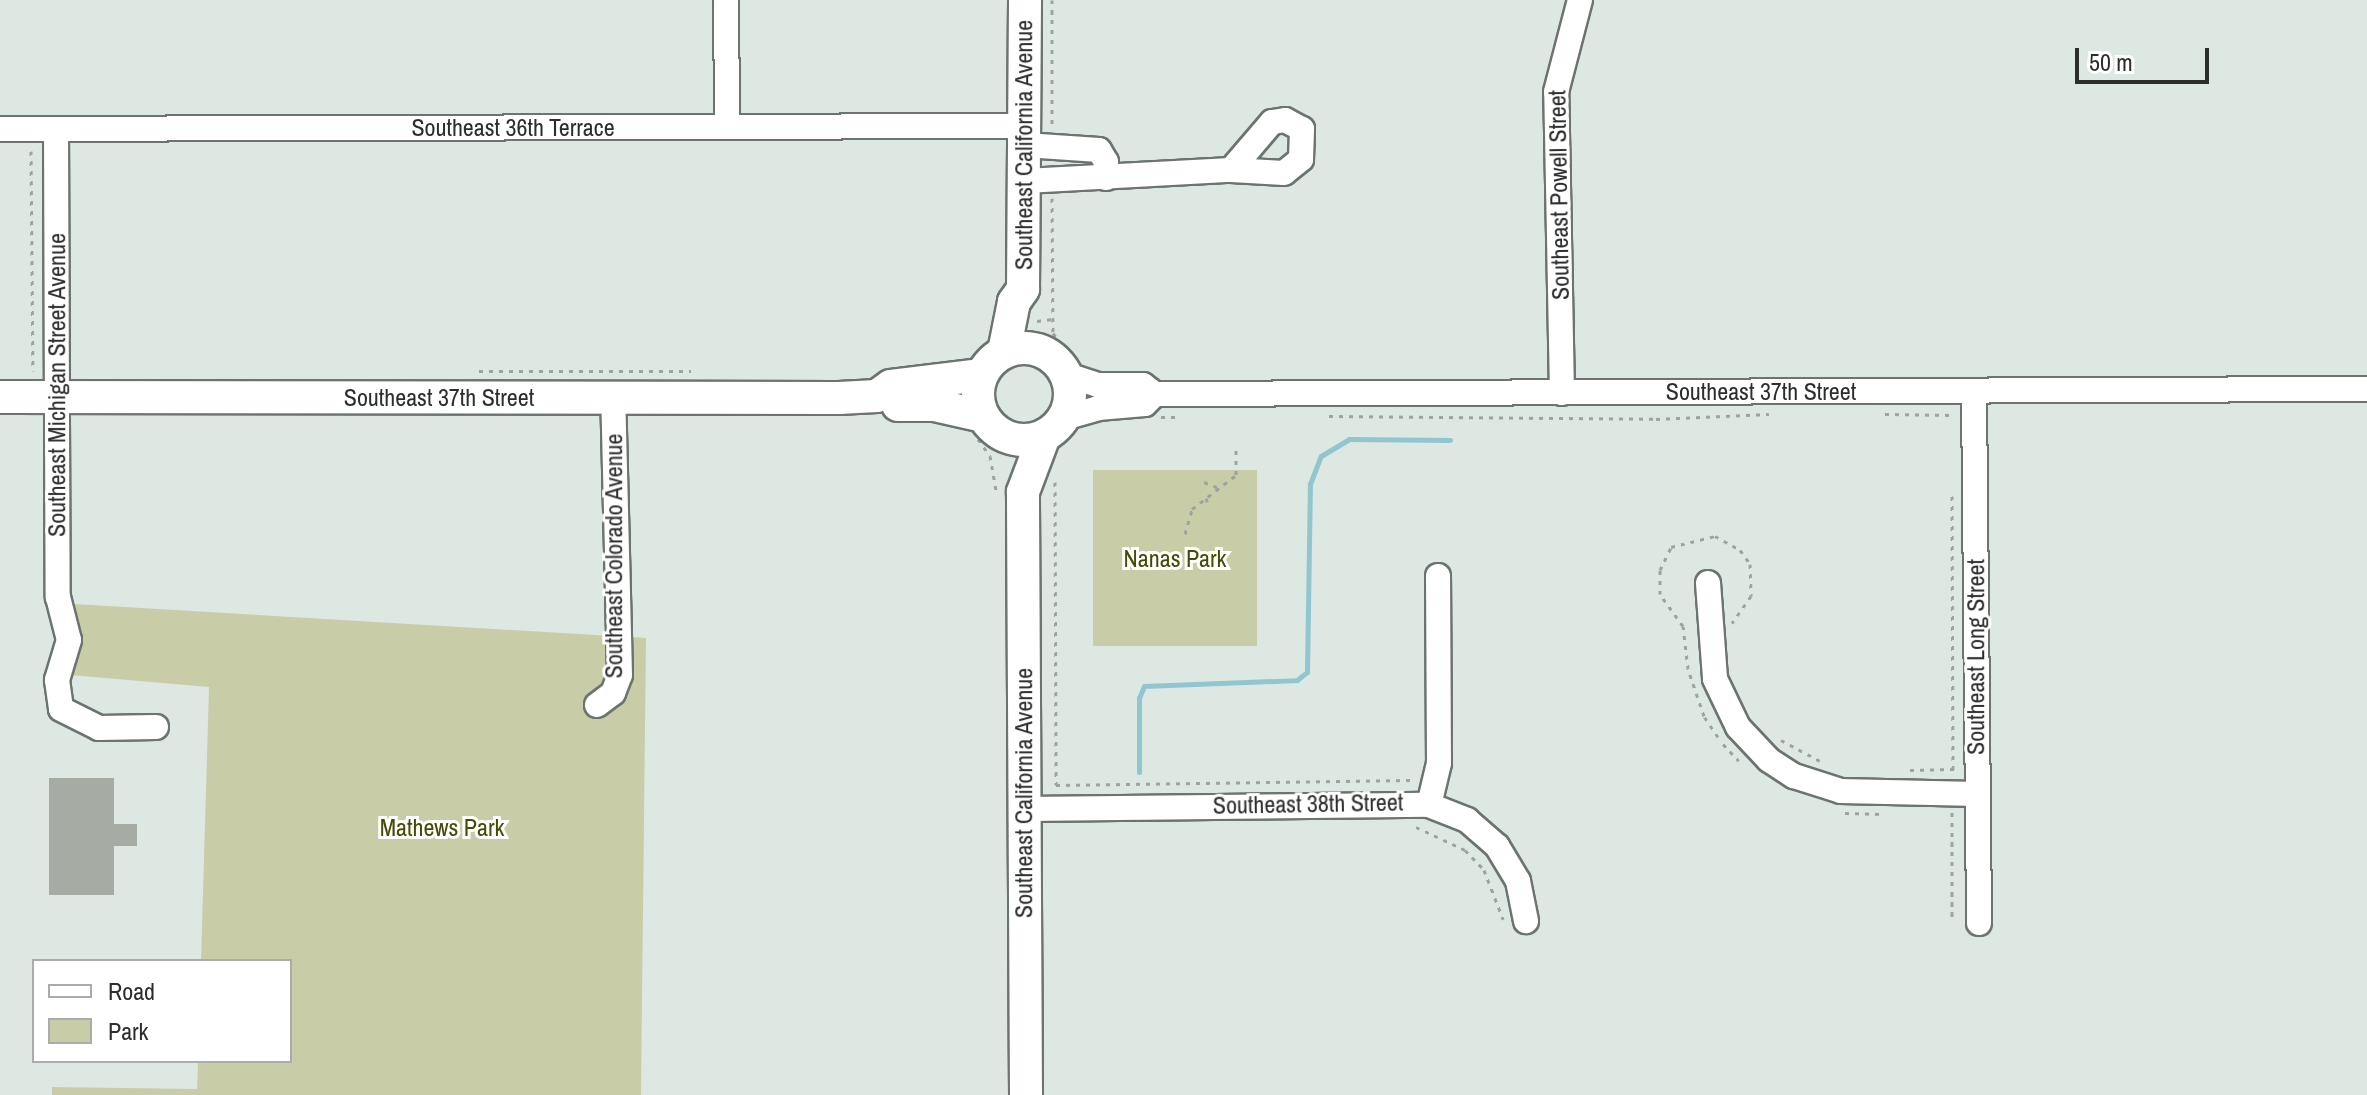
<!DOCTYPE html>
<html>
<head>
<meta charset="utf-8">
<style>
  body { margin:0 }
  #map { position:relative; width:2367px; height:1095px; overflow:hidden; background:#dee8e2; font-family:"Archivo Narrow",sans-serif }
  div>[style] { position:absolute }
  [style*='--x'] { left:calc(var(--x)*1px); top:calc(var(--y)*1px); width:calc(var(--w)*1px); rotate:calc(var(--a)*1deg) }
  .green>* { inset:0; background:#c8cda8; transform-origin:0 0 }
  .stream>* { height:5px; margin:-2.5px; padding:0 2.5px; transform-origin:2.5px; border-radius:2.5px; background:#91c6d0 }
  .building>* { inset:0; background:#a6aba4 }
  .path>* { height:3px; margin-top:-1.5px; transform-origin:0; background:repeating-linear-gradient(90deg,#9ca49f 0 4px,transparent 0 10px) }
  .roads { filter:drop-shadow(2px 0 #6b746f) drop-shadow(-2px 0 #6b746f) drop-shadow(0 2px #6b746f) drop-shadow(0 -2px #6b746f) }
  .minor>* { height:24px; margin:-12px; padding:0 12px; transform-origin:12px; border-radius:12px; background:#fff }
  .major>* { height:32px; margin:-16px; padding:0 16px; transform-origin:16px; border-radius:16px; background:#fff }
  .major>.ring { margin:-16px; padding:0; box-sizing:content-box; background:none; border:32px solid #fff; border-radius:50% }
  span { translate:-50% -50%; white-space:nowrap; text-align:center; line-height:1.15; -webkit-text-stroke:6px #fff; paint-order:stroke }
  .street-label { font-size:24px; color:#2b2e2c }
  .park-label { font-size:24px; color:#464a02 }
  .legend { position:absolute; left:32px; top:959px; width:260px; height:104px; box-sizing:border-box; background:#fff; border:2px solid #aaabab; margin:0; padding:10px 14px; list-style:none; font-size:24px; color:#2b2e2c }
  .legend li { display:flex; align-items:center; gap:16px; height:40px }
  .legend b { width:40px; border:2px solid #aaabab }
  .scale { position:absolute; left:2075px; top:48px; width:134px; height:36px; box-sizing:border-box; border:4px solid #2b2e2c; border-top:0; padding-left:10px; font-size:24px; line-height:28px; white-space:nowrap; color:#2b2e2c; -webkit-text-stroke:6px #fff; paint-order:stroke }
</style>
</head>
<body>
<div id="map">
  <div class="green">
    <i style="left:1093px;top:470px;width:164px;height:176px"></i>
    <i style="clip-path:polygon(74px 604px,646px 638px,641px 1095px,52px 1095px,52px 1087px,197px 1089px,198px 1061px,290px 1061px,290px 961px,201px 961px,209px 687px,47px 673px)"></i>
  </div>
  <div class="stream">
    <i style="--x:1139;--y:772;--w:74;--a:-90"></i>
    <i style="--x:1139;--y:698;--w:13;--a:-67"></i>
    <i style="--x:1144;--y:686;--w:153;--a:-2.2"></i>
    <i style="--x:1297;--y:680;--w:13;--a:-39"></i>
    <i style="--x:1307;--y:672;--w:188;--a:-89.1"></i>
    <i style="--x:1310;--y:484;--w:30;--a:-69"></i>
    <i style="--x:1321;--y:456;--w:33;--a:-31"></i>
    <i style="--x:1349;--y:439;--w:101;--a:0.6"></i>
  </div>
  <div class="building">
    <i style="clip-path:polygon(49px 778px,114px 778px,114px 824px,137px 824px,137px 846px,114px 846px,114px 895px,49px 895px)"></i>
  </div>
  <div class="path">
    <i style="--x:1052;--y:0;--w:127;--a:90"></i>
    <i style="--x:31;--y:151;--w:220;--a:89.5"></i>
    <i style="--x:1052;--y:198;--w:135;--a:89.6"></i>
    <i style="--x:1053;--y:333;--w:26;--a:54"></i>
    <i style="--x:1037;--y:321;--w:16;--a:-7"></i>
    <i style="--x:479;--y:371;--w:212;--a:0"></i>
    <i style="--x:1885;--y:414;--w:68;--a:0.8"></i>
    <i style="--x:1329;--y:416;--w:327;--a:0.5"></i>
    <i style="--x:1656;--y:419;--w:113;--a:-2.5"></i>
    <i style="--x:1161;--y:417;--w:20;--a:0"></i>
    <i style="--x:978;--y:439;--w:21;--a:55"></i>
    <i style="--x:990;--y:456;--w:40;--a:80"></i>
    <i style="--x:1055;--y:482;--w:303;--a:89.8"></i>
    <i style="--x:1056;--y:785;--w:356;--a:-0.8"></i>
    <i style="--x:1204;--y:482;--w:16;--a:22"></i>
    <i style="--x:1952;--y:496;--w:277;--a:89.8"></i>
    <i style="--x:1206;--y:498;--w:9;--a:72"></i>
    <i style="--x:1185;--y:534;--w:26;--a:-74"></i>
    <i style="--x:1192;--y:509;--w:56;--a:-37.7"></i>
    <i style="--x:1236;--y:475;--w:30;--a:-90"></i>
    <i style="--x:1718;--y:737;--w:25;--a:-124"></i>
    <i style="--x:1704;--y:716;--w:50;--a:-108.8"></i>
    <i style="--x:1688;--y:669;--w:43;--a:-96.6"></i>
    <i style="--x:1683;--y:626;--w:39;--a:-126"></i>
    <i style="--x:1660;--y:594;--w:24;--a:-90"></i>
    <i style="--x:1660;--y:570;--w:25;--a:-64"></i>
    <i style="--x:1671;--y:547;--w:45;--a:-14"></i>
    <i style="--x:1715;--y:536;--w:29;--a:29"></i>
    <i style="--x:1740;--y:550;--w:17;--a:54"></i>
    <i style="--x:1750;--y:564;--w:32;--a:88"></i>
    <i style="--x:1751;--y:596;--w:33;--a:125"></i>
    <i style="--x:1781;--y:740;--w:44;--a:28.3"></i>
    <i style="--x:1723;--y:744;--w:23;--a:47"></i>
    <i style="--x:1910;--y:770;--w:45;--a:-1.3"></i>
    <i style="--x:1952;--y:812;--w:109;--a:90"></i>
    <i style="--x:1845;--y:813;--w:40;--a:1.4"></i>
    <i style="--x:1416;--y:827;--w:54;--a:25.1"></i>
    <i style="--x:1465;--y:850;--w:28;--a:46"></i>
    <i style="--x:1484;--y:870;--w:53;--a:68.8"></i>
  </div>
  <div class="roads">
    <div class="minor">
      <i style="--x:726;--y:0;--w:127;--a:89.5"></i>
      <i style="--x:0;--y:129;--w:1026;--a:-0.17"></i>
      <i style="--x:56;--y:129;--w:468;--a:89.8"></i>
      <i style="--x:58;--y:597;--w:44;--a:75.7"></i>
      <i style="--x:69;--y:640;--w:42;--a:106.7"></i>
      <i style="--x:57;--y:680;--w:29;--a:82"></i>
      <i style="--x:61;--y:709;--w:42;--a:26.6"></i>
      <i style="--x:99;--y:728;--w:57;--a:-1"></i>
      <i style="--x:1025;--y:145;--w:74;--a:3.9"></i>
      <i style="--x:1099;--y:150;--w:14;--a:60"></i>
      <i style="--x:1106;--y:162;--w:16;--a:90"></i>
      <i style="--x:1025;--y:181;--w:206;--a:-3.1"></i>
      <i style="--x:1231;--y:170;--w:53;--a:3.2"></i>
      <i style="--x:1284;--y:173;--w:22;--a:-39"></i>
      <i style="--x:1301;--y:159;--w:30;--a:-88"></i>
      <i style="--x:1302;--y:129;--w:19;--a:-152"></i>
      <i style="--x:1285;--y:120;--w:13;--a:171"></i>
      <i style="--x:1272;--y:122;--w:63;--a:130.5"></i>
      <i style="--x:1067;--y:375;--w:33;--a:18"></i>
      <i style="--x:1098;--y:385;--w:45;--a:0"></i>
      <i style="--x:1143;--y:385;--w:15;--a:37"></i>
      <i style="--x:1155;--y:394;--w:1212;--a:-0.24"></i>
      <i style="--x:1974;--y:391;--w:532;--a:89.46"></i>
      <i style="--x:1562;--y:393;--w:301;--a:-91.1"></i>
      <i style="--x:1556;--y:92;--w:95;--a:-75.4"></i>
      <i style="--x:1064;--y:418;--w:35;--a:-16"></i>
      <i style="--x:1098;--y:408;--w:47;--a:-4.9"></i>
      <i style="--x:1145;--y:404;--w:14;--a:-45"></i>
      <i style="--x:1708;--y:583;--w:96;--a:85.8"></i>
      <i style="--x:1715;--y:679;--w:53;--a:64.4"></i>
      <i style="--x:1738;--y:727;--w:45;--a:46.8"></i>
      <i style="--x:1769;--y:760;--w:30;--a:33"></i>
      <i style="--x:1794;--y:776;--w:49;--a:17.7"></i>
      <i style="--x:1841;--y:791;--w:136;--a:1.3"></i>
      <i style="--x:597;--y:705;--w:20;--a:-37"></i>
      <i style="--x:613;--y:693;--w:19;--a:-69"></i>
      <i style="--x:620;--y:675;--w:277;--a:-91.4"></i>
      <i style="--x:1429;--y:805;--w:43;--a:-76.6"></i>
      <i style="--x:1439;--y:763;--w:187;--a:-90.3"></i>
      <i style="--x:1024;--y:809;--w:405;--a:-0.6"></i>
      <i style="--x:1429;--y:805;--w:41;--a:21.5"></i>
      <i style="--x:1467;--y:820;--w:40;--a:41"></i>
      <i style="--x:1497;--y:846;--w:41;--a:59"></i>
      <i style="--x:1518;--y:881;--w:41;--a:78.7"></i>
    </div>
    <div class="major">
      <i class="ring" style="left:978px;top:348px;width:60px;height:60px"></i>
      <i style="--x:1004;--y:352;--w:51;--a:-78.7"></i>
      <i style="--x:1014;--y:302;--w:16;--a:-55"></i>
      <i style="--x:1023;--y:289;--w:289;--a:-89.6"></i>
      <i style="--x:0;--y:397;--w:839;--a:0.07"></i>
      <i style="--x:839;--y:398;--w:38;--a:-3"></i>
      <i style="--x:877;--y:396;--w:17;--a:-36"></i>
      <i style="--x:891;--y:386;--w:91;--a:-7"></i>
      <i style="--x:898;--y:405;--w:36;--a:0"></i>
      <i style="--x:934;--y:405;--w:50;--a:12.7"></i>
      <i style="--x:1026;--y:1095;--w:603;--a:-90.29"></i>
      <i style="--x:1023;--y:492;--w:60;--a:-69.4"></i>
    </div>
  </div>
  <div class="street-label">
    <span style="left:513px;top:128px">Southeast 36th Terrace</span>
    <span style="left:1024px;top:145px;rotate:-90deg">Southeast California Avenue</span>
    <span style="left:1559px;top:195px;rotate:-91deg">Southeast Powell Street</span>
    <span style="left:57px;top:385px;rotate:-90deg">Southeast Michigan Street Avenue</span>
    <span style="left:1761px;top:392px">Southeast 37th Street</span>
    <span style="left:439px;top:398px">Southeast 37th Street</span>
    <span style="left:614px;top:556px;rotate:-90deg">Southeast Colorado Avenue</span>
    <span style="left:1976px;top:657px;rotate:-90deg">Southeast Long Street</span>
    <span style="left:1024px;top:793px;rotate:-90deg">Southeast California Avenue</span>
    <span style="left:1308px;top:804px;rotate:-1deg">Southeast 38th Street</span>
  </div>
  <div class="park-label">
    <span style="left:1175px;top:559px">Nanas Park</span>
    <span style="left:442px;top:828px">Mathews Park</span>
  </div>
  <ul class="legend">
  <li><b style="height:10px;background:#fff"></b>Road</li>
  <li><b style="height:22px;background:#c8cda8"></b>Park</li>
  </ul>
  <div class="scale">50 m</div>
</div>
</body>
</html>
